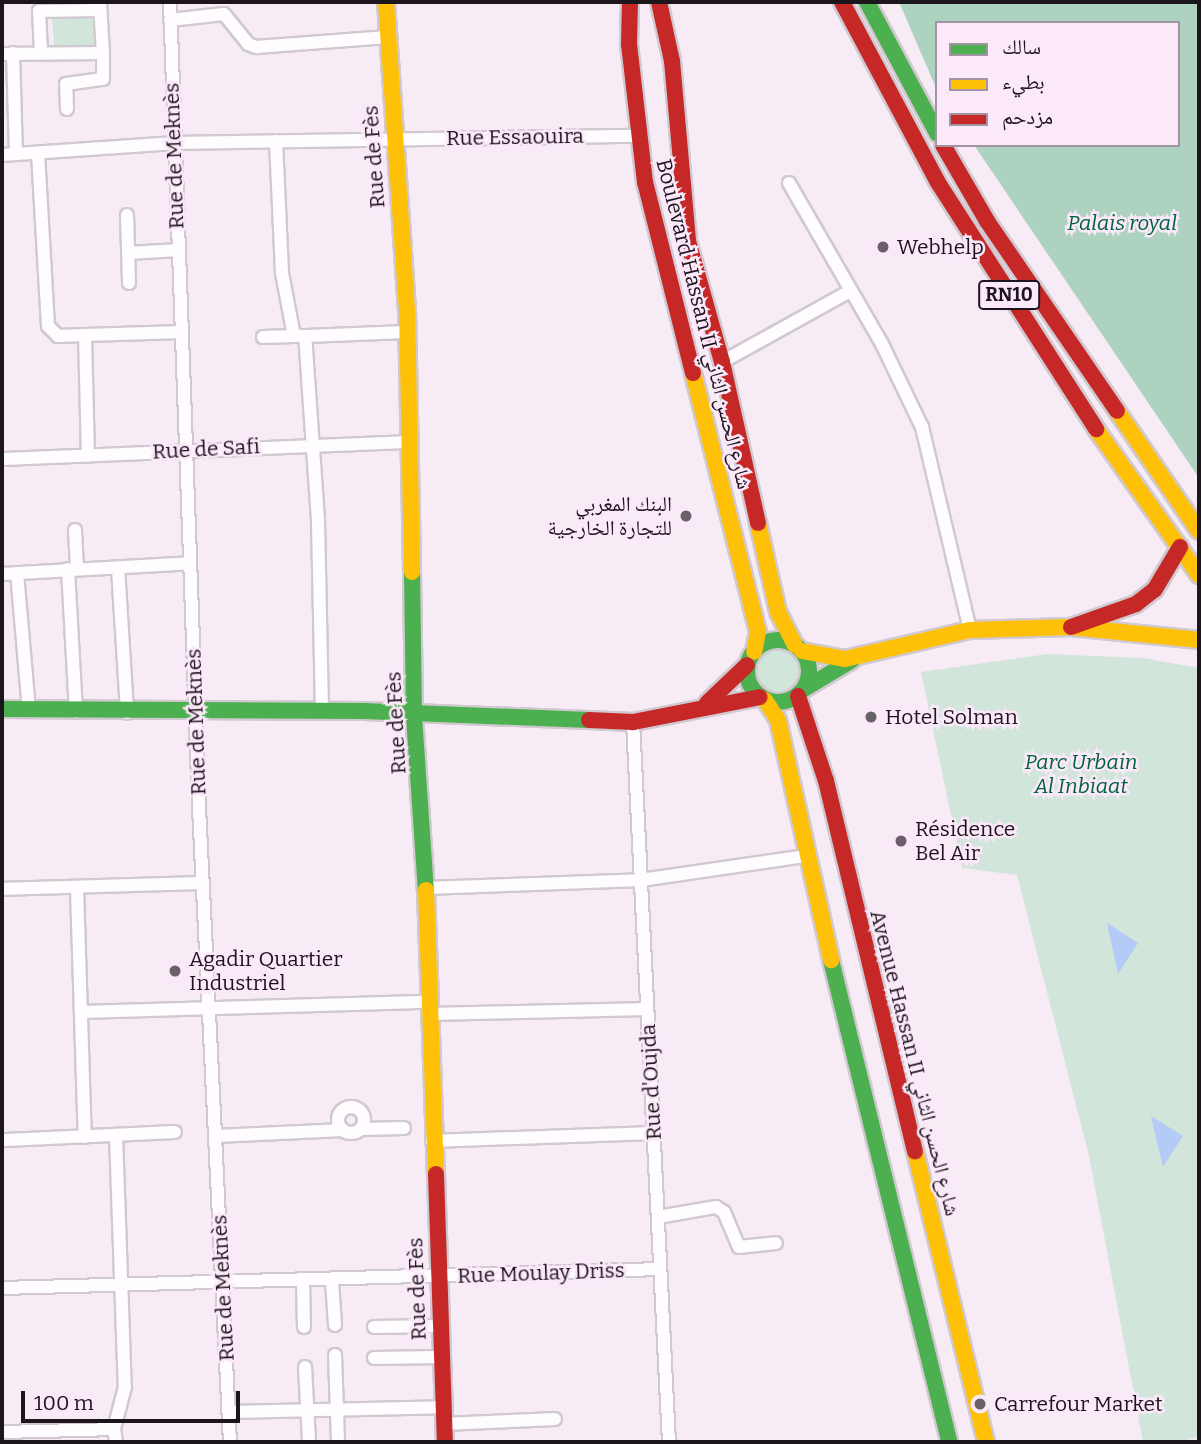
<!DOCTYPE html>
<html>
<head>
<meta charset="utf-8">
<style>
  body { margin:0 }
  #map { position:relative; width:1201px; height:1444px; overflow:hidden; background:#f7ecf6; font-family:Bitter,"Noto Naskh Arabic",serif }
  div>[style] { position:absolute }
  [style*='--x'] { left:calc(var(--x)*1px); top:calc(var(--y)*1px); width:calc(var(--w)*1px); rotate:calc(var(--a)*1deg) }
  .green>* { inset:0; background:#d1e5db; transform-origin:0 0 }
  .round { border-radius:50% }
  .forest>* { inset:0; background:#add2c0 }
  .water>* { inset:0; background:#b4caf7 }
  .roads { filter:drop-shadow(2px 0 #d1c9d0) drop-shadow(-2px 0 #d1c9d0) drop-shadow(0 2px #d1c9d0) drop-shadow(0 -2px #d1c9d0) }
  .street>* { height:12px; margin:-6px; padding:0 6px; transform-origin:6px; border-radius:6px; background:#fefcfe }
  .street>.ring { margin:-6px; padding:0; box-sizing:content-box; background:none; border:12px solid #fefcfe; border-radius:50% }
  .fast>* { height:16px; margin:-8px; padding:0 8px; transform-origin:8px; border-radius:8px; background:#4caf50 }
  .fast>.ring { margin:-8px; padding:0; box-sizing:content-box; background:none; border:16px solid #4caf50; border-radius:50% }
  .slow>* { height:16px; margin:-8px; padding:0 8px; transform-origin:8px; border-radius:8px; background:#ffc107 }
  .jam>* { height:16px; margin:-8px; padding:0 8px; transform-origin:8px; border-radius:8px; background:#c62828 }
  .dots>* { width:19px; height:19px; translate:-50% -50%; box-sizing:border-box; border:4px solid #fbe8f9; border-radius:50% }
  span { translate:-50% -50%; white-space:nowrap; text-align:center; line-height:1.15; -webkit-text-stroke:5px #fbe8f9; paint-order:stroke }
  .shield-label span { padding:2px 5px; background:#fbe8f9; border:2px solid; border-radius:5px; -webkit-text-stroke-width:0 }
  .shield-label { font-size:19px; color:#1c151b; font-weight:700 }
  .street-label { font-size:21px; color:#1c151b }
  .park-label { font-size:21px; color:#00633f; font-style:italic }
  .poi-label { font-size:21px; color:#1c151b }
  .left { translate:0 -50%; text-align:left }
  .right { translate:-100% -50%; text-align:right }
  .frame { position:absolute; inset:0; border:4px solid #1c151b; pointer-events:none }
  .legend { position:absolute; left:935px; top:21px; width:245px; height:126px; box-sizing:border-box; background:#fbe8f9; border:2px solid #a294a0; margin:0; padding:9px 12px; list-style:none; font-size:21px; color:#1c151b }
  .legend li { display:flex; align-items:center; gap:14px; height:35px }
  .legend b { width:35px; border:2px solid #a294a0 }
  .scale { position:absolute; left:21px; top:1391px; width:219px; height:32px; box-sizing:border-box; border:4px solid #1c151b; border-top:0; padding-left:9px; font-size:21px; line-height:24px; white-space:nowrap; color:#1c151b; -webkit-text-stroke:5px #fbe8f9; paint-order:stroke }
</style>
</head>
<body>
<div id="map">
  <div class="green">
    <i style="left:96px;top:16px;width:30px;height:44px;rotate:86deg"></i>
    <i class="round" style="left:753px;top:647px;width:50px;height:50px"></i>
    <i style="clip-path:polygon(1048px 654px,1143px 658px,1199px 668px,1199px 1436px,1182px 1442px,1143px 1442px,1089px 1156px,1017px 875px,962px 868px,921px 672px)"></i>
  </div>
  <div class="forest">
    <i style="clip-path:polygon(899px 2px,1199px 2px,1199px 478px,974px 145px,1178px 145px,1178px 23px,937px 23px,937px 90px)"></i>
  </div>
  <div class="water">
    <i style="clip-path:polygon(1107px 923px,1138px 943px,1118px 974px)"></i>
    <i style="clip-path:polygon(1151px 1116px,1183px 1136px,1163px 1167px)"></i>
  </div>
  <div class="roads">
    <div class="street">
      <i style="--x:170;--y:2;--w:806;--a:87.94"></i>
      <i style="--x:199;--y:807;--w:636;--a:87.21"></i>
      <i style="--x:170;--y:20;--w:54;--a:-6.3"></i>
      <i style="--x:224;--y:14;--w:38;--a:51"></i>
      <i style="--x:248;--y:44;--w:9;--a:21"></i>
      <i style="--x:256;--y:47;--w:132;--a:-4.3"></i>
      <i style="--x:13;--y:53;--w:101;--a:88.3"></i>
      <i style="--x:41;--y:53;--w:42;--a:-92.7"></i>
      <i style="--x:39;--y:11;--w:61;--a:-0.9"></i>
      <i style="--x:2;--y:54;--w:101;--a:-0.6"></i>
      <i style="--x:103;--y:53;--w:51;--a:-93.4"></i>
      <i style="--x:67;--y:109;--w:25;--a:-92"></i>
      <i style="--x:66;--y:84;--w:37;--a:-8"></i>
      <i style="--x:103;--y:79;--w:26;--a:-90"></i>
      <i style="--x:276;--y:141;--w:132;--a:87.4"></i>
      <i style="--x:282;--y:273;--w:64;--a:79.2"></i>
      <i style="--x:38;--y:153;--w:173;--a:86.7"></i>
      <i style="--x:48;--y:326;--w:14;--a:45"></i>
      <i style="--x:58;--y:336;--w:27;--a:-2"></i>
      <i style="--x:85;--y:335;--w:121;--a:88.6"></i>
      <i style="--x:2;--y:155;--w:170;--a:-4"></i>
      <i style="--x:172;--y:143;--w:465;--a:-0.9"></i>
      <i style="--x:789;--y:183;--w:186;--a:60"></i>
      <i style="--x:882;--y:344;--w:92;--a:64.3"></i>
      <i style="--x:922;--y:427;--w:209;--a:76.7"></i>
      <i style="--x:127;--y:215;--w:68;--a:88.3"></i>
      <i style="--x:128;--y:253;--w:51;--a:-3.4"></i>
      <i style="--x:85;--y:335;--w:97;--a:-1.8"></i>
      <i style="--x:263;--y:337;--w:38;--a:-2"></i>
      <i style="--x:722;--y:362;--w:146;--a:-29"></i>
      <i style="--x:2;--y:459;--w:409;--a:-2.4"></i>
      <i style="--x:75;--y:530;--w:39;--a:87"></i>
      <i style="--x:118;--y:568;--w:145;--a:86.4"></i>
      <i style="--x:68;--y:569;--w:143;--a:86.8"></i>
      <i style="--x:17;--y:573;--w:138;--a:85"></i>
      <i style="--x:2;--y:574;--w:188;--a:-3.3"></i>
      <i style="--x:322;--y:712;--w:192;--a:-91.2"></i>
      <i style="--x:318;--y:520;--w:184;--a:-94"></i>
      <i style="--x:305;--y:336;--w:102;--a:-2.2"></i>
      <i style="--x:633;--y:722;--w:721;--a:87.14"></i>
      <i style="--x:426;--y:888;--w:215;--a:-2.1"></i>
      <i style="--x:641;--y:880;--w:167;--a:-8.3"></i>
      <i style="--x:2;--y:889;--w:201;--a:-1.7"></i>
      <i style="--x:77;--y:889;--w:248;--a:88.2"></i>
      <i style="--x:81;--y:1012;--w:347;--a:-1.7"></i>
      <i style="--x:428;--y:1014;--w:219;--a:-1.3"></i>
      <i class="ring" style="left:338px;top:1107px;width:14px;height:14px"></i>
      <i style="--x:361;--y:1129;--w:43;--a:-1.3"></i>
      <i style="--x:116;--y:1135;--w:252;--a:88"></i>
      <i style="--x:125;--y:1387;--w:43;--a:104.7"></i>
      <i style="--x:114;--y:1429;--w:13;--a:81"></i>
      <i style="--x:216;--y:1136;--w:127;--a:-2.7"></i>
      <i style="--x:6;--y:1140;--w:169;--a:-2.7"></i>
      <i style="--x:432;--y:1141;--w:221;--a:-2.1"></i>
      <i style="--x:658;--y:1217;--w:59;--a:-9.8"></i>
      <i style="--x:716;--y:1207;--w:9;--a:32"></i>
      <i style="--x:724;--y:1212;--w:38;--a:67"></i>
      <i style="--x:739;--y:1247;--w:37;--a:-6"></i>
      <i style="--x:303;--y:1281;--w:46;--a:88.8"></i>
      <i style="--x:332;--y:1281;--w:44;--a:86.1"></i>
      <i style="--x:2;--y:1288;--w:658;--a:-1.65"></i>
      <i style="--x:374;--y:1327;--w:65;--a:-0.9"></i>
      <i style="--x:335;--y:1355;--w:87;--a:88"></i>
      <i style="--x:374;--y:1358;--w:66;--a:-0.9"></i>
      <i style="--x:305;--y:1367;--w:75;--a:86.9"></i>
      <i style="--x:230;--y:1412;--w:213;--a:-1.3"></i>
      <i style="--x:444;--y:1424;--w:111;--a:-2.6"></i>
      <i style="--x:2;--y:1432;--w:112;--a:-1.5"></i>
    </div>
    <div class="fast">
      <i style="--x:867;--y:2;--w:149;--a:61.9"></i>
      <i style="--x:412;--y:572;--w:144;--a:89.2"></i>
      <i style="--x:414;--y:716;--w:174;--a:86.1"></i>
      <i class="ring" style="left:747px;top:640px;width:46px;height:46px"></i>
      <i style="--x:804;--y:689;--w:56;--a:-31.1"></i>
      <i style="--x:2;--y:709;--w:362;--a:0.3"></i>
      <i style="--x:364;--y:711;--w:225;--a:2.3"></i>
      <i style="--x:831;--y:960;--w:496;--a:76.2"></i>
    </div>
    <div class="slow">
      <i style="--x:386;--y:2;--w:308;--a:86.1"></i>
      <i style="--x:407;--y:309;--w:263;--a:88.9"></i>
      <i style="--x:693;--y:373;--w:267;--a:75.9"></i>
      <i style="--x:758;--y:632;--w:20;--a:101"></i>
      <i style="--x:1117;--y:411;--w:145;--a:55.7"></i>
      <i style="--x:1096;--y:429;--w:179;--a:54.8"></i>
      <i style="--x:758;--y:523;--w:91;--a:77.3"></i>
      <i style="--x:778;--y:612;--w:37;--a:63"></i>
      <i style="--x:802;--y:651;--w:44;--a:10.5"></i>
      <i style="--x:845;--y:659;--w:128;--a:-13.1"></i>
      <i style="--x:970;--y:630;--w:101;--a:-1.7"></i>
      <i style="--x:1071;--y:627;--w:129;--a:5.8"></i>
      <i style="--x:765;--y:700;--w:24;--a:57"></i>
      <i style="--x:778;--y:720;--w:246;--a:77.5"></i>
      <i style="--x:426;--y:890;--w:284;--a:88"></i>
      <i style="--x:915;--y:1151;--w:300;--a:76.3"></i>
    </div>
    <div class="jam">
      <i style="--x:630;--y:2;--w:42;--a:91.4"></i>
      <i style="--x:629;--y:44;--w:139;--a:83.4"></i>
      <i style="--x:645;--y:182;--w:197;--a:75.9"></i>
      <i style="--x:659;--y:2;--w:60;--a:77.6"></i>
      <i style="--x:672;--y:61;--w:181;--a:84.9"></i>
      <i style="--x:688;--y:241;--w:126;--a:74.3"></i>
      <i style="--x:722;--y:362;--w:165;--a:77.4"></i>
      <i style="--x:842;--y:2;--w:203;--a:62"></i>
      <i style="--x:937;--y:181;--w:295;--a:57.3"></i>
      <i style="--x:943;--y:145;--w:88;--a:59.9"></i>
      <i style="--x:987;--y:221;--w:230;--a:55.6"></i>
      <i style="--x:1071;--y:627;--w:69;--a:-19.5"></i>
      <i style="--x:1136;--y:604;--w:24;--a:-38"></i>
      <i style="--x:1155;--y:589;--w:49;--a:-59.2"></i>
      <i style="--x:798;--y:696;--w:89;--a:71.8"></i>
      <i style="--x:826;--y:781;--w:381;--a:76.5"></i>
      <i style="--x:707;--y:703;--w:55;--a:-43.5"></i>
      <i style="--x:589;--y:720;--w:44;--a:2.6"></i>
      <i style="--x:633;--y:722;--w:129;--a:-11.1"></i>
      <i style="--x:436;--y:1174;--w:268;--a:88.1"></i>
    </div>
  </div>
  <div class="dots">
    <i style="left:883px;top:247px;background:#696068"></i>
    <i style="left:686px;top:516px;background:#696068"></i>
    <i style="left:871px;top:717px;background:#696068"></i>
    <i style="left:901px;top:841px;background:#696068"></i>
    <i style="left:175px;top:971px;background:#696068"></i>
    <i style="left:980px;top:1404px;background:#696068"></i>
  </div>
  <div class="shield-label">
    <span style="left:1009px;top:295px">RN10</span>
  </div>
  <div class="street-label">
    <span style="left:515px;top:137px;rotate:-1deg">Rue Essaouira</span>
    <span style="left:174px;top:156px;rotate:-92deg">Rue de Meknès</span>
    <span style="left:374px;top:157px;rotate:-94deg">Rue de Fès</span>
    <span style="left:704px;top:324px;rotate:76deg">Boulevard Hassan II شارع الحسن الثاني</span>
    <span style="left:206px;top:449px;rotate:-3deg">Rue de Safi</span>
    <span style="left:196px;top:722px;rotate:-92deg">Rue de Meknès</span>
    <span style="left:396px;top:723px;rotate:-93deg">Rue de Fès</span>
    <span style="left:915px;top:1063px;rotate:76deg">Avenue Hassan II شارع الحسن الثاني</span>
    <span style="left:651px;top:1082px;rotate:-93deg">Rue d'Oujda</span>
    <span style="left:541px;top:1273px;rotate:-2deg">Rue Moulay Driss</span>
    <span style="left:223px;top:1288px;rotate:-93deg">Rue de Meknès</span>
    <span style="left:417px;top:1289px;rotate:-92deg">Rue de Fès</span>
  </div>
  <div class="park-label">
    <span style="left:1122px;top:223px">Palais royal</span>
    <span style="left:1081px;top:774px">Parc Urbain<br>Al Inbiaat</span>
  </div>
  <div class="poi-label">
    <span class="left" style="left:897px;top:247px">Webhelp</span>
    <span class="right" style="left:672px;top:516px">البنك المغربي<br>للتجارة الخارجية</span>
    <span class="left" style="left:885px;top:717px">Hotel Solman</span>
    <span class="left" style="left:915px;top:841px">Résidence<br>Bel Air</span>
    <span class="left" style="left:189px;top:971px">Agadir Quartier<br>Industriel</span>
    <span class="left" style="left:994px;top:1404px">Carrefour Market</span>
  </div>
  <div class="frame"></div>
  <ul class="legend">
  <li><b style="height:9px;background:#4caf50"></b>سالك</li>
  <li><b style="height:9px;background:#ffc107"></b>بطيء</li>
  <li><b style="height:9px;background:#c62828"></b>مزدحم</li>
  </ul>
  <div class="scale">100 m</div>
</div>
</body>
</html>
